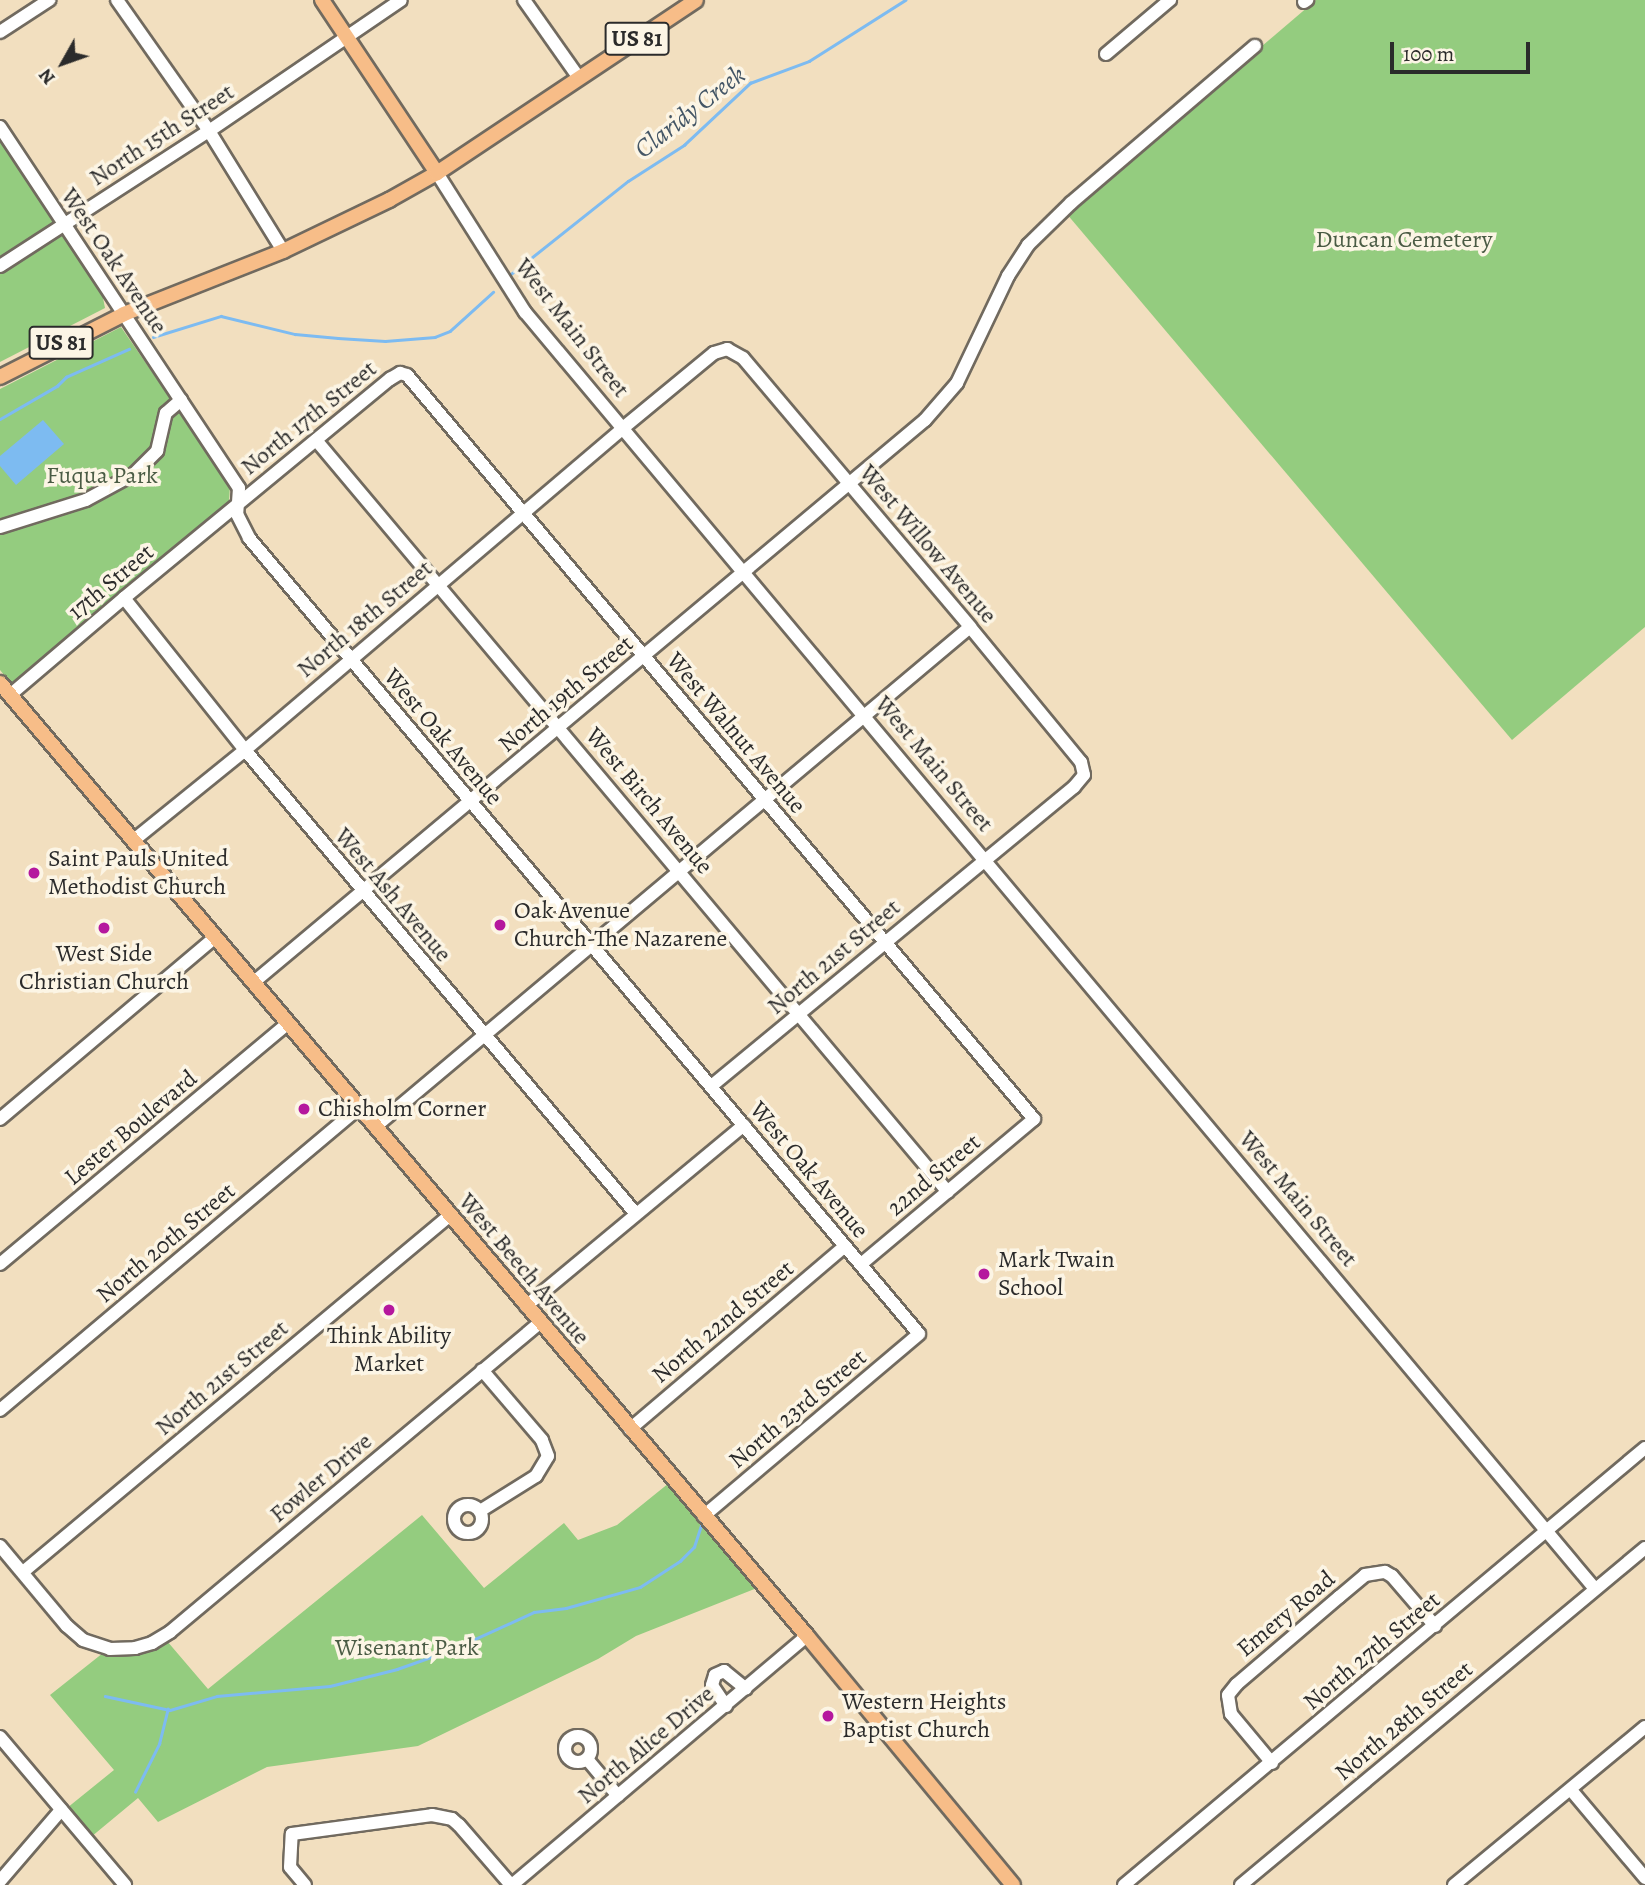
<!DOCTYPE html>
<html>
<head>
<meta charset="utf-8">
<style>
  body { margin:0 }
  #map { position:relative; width:1645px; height:1885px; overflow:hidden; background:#f2dfbf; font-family:Alegreya,serif }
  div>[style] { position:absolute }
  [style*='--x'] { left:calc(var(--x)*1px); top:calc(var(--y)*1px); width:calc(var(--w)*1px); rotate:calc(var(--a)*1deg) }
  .green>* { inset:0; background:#94cc7f }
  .water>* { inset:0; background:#7dbbf1 }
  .stream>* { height:2.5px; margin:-1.25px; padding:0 1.25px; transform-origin:1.25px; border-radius:1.25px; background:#7dbbf1 }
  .roads { filter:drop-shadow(2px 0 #716a5f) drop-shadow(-2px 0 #716a5f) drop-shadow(0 2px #716a5f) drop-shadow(0 -2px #716a5f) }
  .minor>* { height:12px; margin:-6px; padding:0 6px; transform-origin:6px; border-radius:6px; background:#fff }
  .minor>.ring { margin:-6px; padding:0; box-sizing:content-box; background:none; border:12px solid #fff; border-radius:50% }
  .major>* { height:14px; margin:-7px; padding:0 7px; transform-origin:7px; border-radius:7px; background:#f7bd88 }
  .dots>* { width:19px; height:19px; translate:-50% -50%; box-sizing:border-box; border:4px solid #fcf5e5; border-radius:50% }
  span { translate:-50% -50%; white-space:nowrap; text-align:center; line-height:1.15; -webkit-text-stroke:7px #fcf5e5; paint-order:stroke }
  .shield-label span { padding:2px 5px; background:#fcf5e5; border:2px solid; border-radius:5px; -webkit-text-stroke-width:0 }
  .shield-label { font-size:23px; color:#2b2b2b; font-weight:700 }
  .street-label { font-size:24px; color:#2b2b2b }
  .park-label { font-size:24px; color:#4a5b44 }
  .poi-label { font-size:24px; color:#2b2b2b }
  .left { translate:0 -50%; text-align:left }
  .water-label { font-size:26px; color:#445666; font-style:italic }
  .north { position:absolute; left:28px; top:28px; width:70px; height:70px; -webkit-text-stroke:5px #fcf5e5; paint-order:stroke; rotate:230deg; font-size:19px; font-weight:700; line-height:28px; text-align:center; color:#2b2b2b }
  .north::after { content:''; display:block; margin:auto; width:24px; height:32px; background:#2b2b2b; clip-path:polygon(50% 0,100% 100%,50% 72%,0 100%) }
  .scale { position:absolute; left:1390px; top:42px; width:140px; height:32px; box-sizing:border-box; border:4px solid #2b2b2b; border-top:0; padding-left:9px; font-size:21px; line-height:24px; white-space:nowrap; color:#2b2b2b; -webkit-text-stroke:5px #fcf5e5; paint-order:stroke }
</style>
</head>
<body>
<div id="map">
  <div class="green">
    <i style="clip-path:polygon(1316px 0,1645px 0,1645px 627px,1512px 740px,1066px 213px)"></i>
    <i style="clip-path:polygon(0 140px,102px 293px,105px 308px,0 362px)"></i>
    <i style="clip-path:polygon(121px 327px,230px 485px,229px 502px,13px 686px,0 670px,0 389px)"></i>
    <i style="clip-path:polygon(669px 1483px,757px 1588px,636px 1636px,598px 1659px,418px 1746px,267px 1767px,158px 1822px,138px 1798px,91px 1837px,67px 1808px,114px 1770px,50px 1695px,103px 1653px,138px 1655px,167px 1641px,208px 1689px,422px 1515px,484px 1588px,564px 1523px,578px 1540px,617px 1525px)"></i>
  </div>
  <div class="water">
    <i style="clip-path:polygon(43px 420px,64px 444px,16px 485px,0 466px,0 456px)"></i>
  </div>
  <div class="stream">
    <i style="--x:511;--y:274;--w:149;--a:-38.5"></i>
    <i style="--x:628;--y:181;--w:67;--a:-32.7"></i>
    <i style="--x:684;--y:145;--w:91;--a:-43.2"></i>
    <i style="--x:750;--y:83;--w:63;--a:-20.4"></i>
    <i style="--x:809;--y:61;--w:114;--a:-32.4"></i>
    <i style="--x:153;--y:337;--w:71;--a:-17.2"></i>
    <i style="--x:221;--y:316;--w:76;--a:13.7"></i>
    <i style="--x:295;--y:334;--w:43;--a:5.3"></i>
    <i style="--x:338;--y:338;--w:47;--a:3.7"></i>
    <i style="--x:385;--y:341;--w:50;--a:-4.6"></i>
    <i style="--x:435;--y:337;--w:16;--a:-22"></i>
    <i style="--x:450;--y:331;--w:58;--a:-42.2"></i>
    <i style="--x:0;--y:419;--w:66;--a:-30.1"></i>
    <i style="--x:57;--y:386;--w:13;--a:-45"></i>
    <i style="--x:66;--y:377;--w:69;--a:-24"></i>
    <i style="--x:105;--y:1696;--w:66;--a:12.2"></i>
    <i style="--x:170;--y:1710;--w:49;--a:-16.6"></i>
    <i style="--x:217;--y:1696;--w:113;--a:-5.1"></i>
    <i style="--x:330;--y:1686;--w:69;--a:-14.2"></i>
    <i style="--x:397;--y:1669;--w:57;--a:-19.4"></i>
    <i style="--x:451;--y:1650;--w:91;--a:-24.6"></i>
    <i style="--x:534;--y:1612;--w:32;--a:-7"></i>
    <i style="--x:566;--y:1608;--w:77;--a:-15.8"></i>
    <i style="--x:640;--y:1587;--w:48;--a:-33"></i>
    <i style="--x:680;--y:1561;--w:20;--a:-45"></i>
    <i style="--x:694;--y:1547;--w:26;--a:-72"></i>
    <i style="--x:135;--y:1792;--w:54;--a:-63.4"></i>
    <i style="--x:159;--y:1744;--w:36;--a:-76"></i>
  </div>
  <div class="roads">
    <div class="minor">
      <i style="--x:117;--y:0;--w:160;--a:54.9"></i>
      <i style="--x:209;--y:131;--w:141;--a:58.3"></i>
      <i style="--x:524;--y:0;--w:95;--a:54.8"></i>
      <i style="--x:1304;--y:2;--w:4;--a:-34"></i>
      <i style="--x:0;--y:32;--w:59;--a:-33.1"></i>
      <i style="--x:1106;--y:54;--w:84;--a:-40.2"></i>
      <i style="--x:0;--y:127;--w:433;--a:56.5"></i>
      <i style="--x:239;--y:488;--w:26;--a:94"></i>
      <i style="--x:237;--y:514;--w:27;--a:63"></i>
      <i style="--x:249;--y:538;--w:1040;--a:49.91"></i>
      <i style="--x:919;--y:1334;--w:282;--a:139.8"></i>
      <i style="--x:437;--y:173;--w:165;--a:57.7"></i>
      <i style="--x:525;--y:312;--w:1666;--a:50.04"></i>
      <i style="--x:0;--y:266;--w:249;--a:-32.9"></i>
      <i style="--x:209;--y:131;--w:232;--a:-34.3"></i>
      <i style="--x:316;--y:440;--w:982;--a:49.96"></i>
      <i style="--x:0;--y:527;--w:90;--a:-17.4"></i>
      <i style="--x:86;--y:500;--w:55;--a:-28.4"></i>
      <i style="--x:134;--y:474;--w:33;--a:-45"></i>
      <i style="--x:157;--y:451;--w:39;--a:-77"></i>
      <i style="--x:166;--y:413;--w:20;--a:-41"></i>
      <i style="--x:124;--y:598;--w:194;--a:51.5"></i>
      <i style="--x:245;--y:750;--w:607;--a:49.88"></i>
      <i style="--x:10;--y:695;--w:150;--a:-40.4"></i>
      <i style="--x:124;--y:598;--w:345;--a:-39.5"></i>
      <i style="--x:390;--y:379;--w:12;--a:-31"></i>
      <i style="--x:400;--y:373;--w:7;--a:16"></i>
      <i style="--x:407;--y:375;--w:973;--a:49.88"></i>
      <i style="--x:1034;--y:1119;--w:226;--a:140"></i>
      <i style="--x:134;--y:840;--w:143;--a:-39"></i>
      <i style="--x:245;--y:750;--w:497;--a:-40.4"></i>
      <i style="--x:623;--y:428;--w:118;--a:-39.5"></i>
      <i style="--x:714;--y:353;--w:14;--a:-17"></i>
      <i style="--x:727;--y:349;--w:18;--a:29"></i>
      <i style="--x:743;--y:358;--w:352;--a:49.8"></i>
      <i style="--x:970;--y:627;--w:175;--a:50.6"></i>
      <i style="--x:1081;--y:762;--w:13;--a:77"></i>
      <i style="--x:1084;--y:775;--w:16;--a:130"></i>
      <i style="--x:1074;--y:787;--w:470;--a:140.5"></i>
      <i style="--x:254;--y:982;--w:875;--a:-39.95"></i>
      <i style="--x:925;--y:420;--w:49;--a:-49.1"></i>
      <i style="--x:957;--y:383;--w:119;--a:-64.5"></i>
      <i style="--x:1008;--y:276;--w:37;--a:-57"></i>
      <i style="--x:1028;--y:245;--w:60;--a:-44.3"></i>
      <i style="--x:1071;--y:203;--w:242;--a:-40.5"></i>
      <i style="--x:0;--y:1119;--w:282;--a:-40.2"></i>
      <i style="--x:375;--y:1127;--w:777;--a:-40.04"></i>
      <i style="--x:0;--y:1264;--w:376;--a:-39.9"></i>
      <i style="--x:526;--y:1306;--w:283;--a:-39.7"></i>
      <i style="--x:0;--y:1410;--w:469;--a:-40.1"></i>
      <i style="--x:630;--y:1429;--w:281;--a:-40.4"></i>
      <i class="ring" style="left:454px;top:1505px;width:16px;height:16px"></i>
      <i style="--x:480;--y:1511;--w:66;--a:-32"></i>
      <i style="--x:536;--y:1476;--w:23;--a:-59"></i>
      <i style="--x:548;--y:1456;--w:17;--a:-111"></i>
      <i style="--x:542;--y:1440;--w:92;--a:-130.6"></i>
      <i style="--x:0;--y:1546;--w:104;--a:50.1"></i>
      <i style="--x:67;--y:1626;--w:21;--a:41"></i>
      <i style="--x:83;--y:1640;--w:28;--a:18"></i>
      <i style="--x:110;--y:1649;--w:25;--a:-2"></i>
      <i style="--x:135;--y:1648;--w:18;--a:-16"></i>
      <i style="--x:152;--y:1643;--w:21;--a:-31"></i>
      <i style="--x:170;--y:1632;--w:481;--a:-39.9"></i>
      <i style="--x:23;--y:1572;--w:555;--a:-39.88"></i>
      <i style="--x:726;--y:1706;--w:25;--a:-124"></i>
      <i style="--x:712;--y:1685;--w:10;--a:-73"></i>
      <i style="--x:715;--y:1675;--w:10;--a:-24"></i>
      <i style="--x:724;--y:1671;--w:28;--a:39"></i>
      <i class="ring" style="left:565px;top:1736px;width:14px;height:14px"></i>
      <i style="--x:0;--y:1737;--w:194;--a:49.8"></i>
      <i style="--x:587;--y:1759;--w:48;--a:50"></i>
      <i style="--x:1272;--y:1763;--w:64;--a:-129.9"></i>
      <i style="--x:1231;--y:1714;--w:19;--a:-99"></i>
      <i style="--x:1228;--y:1695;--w:14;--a:-51"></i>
      <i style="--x:1237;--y:1684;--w:134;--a:-40.5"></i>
      <i style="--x:1339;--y:1597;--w:34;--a:-40"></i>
      <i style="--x:1365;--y:1575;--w:20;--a:-9"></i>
      <i style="--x:1385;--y:1572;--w:8;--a:30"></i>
      <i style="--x:1392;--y:1576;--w:66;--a:49.3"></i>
      <i style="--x:1571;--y:1790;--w:115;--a:49.9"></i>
      <i style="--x:0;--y:1881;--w:94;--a:-49.3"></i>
      <i style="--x:305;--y:1885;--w:23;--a:-130"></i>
      <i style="--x:290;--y:1867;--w:33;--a:-87"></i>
      <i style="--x:292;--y:1834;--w:141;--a:-7.7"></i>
      <i style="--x:432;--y:1815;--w:20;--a:11"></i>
      <i style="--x:452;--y:1819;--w:9;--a:41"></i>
      <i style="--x:459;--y:1825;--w:79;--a:49.1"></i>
      <i style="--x:512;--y:1885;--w:386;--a:-40.2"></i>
      <i style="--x:1124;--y:1885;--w:680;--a:-39.99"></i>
      <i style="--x:1241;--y:1885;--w:526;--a:-39.83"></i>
      <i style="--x:1454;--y:1885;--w:248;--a:-39.6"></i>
    </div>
    <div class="major">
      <i style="--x:322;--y:0;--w:208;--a:56.4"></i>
      <i style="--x:0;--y:377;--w:139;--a:-26.9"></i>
      <i style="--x:124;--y:314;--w:171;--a:-21.6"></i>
      <i style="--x:283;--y:251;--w:118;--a:-25.7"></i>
      <i style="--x:389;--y:200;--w:55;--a:-29.4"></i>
      <i style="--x:437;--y:173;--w:311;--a:-33.7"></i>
      <i style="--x:0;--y:683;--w:1249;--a:49.74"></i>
      <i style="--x:807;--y:1636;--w:323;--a:50.4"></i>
    </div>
  </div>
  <div class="dots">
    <i style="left:34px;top:873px;background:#b5179e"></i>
    <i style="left:500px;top:925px;background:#b5179e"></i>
    <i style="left:104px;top:928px;background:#b5179e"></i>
    <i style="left:304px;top:1109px;background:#b5179e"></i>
    <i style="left:984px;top:1274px;background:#b5179e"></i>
    <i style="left:389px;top:1310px;background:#b5179e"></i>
    <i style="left:828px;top:1716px;background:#b5179e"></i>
  </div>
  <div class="shield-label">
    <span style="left:637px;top:39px">US 81</span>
    <span style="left:61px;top:343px">US 81</span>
  </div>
  <div class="street-label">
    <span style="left:162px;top:135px;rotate:-33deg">North 15th Street</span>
    <span style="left:114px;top:261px;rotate:56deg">West Oak Avenue</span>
    <span style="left:572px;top:328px;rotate:52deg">West Main Street</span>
    <span style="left:309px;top:418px;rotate:-39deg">North 17th Street</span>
    <span style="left:928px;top:544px;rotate:50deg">West Willow Avenue</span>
    <span style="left:111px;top:582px;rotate:-40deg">17th Street</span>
    <span style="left:365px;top:619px;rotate:-40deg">North 18th Street</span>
    <span style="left:566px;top:694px;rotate:-40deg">North 19th Street</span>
    <span style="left:736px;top:733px;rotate:50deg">West Walnut Avenue</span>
    <span style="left:443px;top:737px;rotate:50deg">West Oak Avenue</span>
    <span style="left:934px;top:764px;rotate:50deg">West Main Street</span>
    <span style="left:649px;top:801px;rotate:50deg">West Birch Avenue</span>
    <span style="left:393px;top:895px;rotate:50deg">West Ash Avenue</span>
    <span style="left:834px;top:957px;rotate:-40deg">North 21st Street</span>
    <span style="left:131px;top:1128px;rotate:-40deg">Lester Boulevard</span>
    <span style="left:809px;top:1170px;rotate:50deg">West Oak Avenue</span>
    <span style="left:934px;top:1175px;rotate:-40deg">22nd Street</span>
    <span style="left:1298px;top:1199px;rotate:50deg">West Main Street</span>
    <span style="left:166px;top:1243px;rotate:-40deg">North 20th Street</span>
    <span style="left:524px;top:1269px;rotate:50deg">West Beech Avenue</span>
    <span style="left:723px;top:1322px;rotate:-40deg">North 22nd Street</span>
    <span style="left:222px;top:1378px;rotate:-40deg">North 21st Street</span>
    <span style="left:798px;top:1409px;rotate:-40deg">North 23rd Street</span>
    <span style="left:321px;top:1478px;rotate:-40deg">Fowler Drive</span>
    <span style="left:1286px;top:1614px;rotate:-40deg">Emery Road</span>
    <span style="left:1372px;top:1651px;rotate:-40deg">North 27th Street</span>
    <span style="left:1404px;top:1721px;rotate:-40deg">North 28th Street</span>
    <span style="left:646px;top:1745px;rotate:-40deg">North Alice Drive</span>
  </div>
  <div class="park-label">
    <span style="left:1404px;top:240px">Duncan Cemetery</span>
    <span style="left:102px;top:476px">Fuqua Park</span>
    <span style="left:407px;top:1648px">Wisenant Park</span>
  </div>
  <div class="poi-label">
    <span class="left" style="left:48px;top:873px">Saint Pauls United<br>Methodist Church</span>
    <span class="left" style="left:514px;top:925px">Oak Avenue<br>Church-The Nazarene</span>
    <span style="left:104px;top:968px">West Side<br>Christian Church</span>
    <span class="left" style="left:318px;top:1109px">Chisholm Corner</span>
    <span class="left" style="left:998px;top:1274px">Mark Twain<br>School</span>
    <span style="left:389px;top:1350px">Think Ability<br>Market</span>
    <span class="left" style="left:842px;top:1716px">Western Heights<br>Baptist Church</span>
  </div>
  <div class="water-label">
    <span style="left:690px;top:112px;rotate:-38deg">Claridy Creek</span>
  </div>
  <div class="north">N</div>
  <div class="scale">100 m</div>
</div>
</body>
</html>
